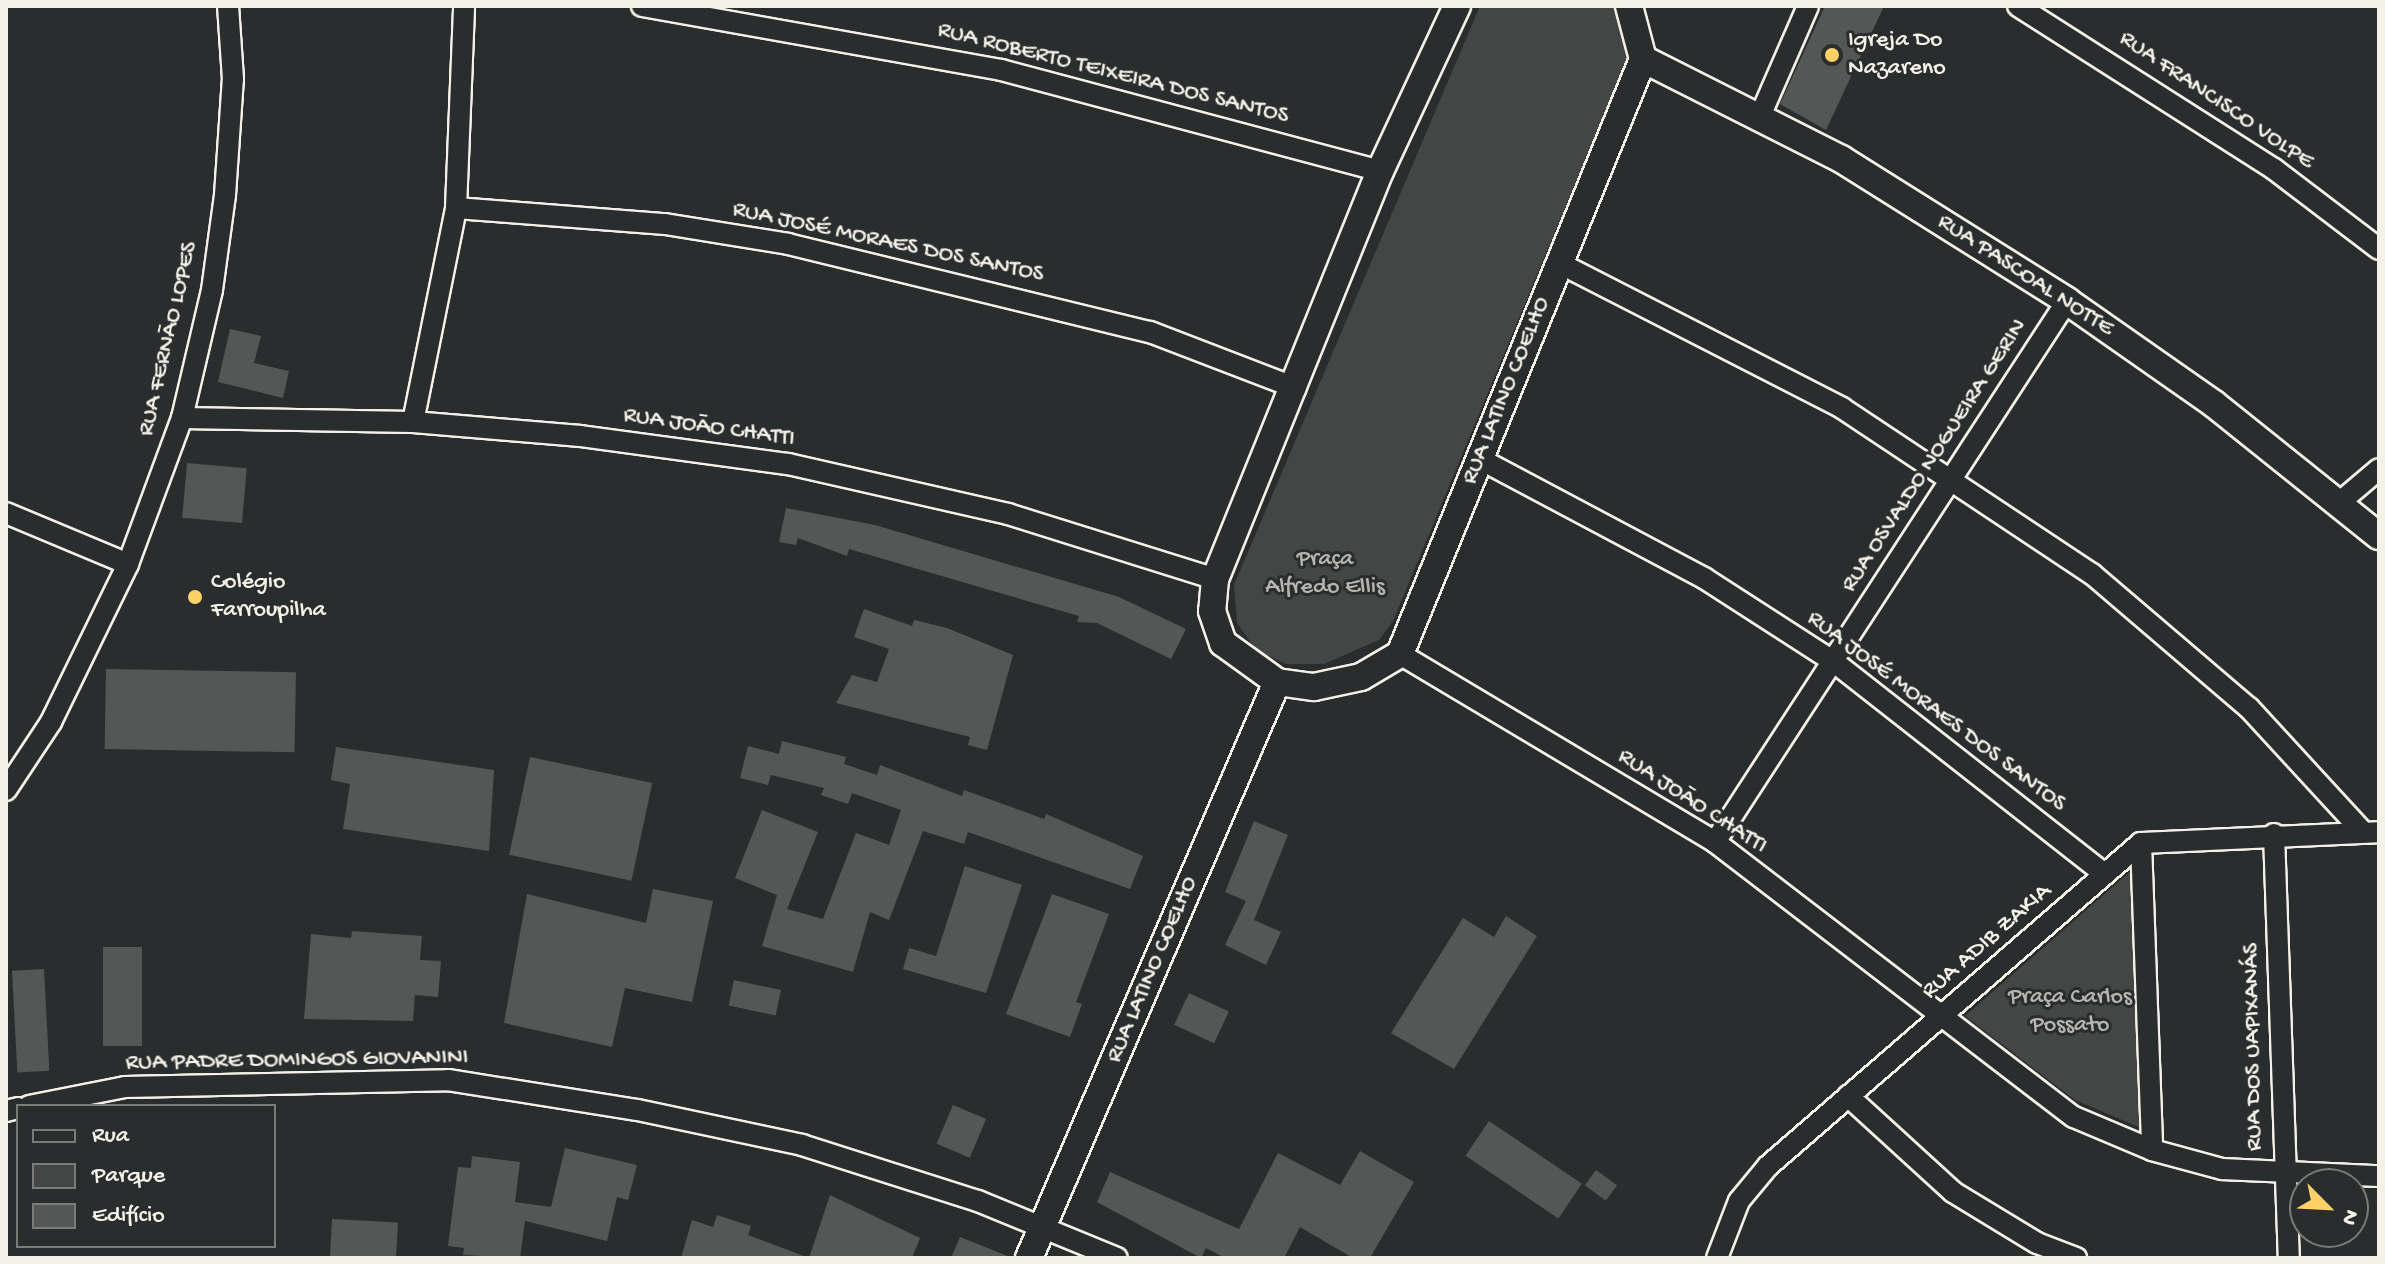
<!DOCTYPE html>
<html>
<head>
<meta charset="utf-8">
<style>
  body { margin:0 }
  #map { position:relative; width:2385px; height:1264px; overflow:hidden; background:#2a2d2e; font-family:"Gochi Hand",sans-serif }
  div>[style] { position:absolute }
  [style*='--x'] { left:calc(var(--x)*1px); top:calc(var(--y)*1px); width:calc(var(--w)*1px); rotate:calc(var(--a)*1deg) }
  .green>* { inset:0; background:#444645 }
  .building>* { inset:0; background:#555756; transform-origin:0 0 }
  .roads { filter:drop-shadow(2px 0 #f4f1e8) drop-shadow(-2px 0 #f4f1e8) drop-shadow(0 2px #f4f1e8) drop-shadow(0 -2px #f4f1e8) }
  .minor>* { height:20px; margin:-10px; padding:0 10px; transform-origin:10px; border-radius:10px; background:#2a2d2e }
  .tertiary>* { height:26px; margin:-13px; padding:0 13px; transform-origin:13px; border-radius:13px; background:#2a2d2e }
  .dots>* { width:22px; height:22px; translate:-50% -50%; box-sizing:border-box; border:4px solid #2a2d2e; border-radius:50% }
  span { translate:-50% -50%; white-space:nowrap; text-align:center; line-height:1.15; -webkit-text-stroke:6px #2a2d2e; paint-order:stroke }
  .poi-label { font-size:24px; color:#f4f1e8 }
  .left { translate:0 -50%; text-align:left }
  .street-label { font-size:24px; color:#f4f1e8 }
  .park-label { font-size:24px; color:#b6b5af }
  .frame { position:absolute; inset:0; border:8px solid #f4f1e8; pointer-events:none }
  .legend { position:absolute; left:16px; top:1104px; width:260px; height:144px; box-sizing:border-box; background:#2a2d2e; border:2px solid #7b7b78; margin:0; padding:10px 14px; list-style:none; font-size:24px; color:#f4f1e8 }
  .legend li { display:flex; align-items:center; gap:16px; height:40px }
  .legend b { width:40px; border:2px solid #7b7b78 }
  .north { position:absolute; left:2289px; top:1168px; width:80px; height:80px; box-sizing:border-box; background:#2a2d2e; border:2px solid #7b7b78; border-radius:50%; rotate:114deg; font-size:22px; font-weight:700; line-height:32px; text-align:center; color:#f4f1e8 }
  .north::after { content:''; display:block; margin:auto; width:28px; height:36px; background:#ffd166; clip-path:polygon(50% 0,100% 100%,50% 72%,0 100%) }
</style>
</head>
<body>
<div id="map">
  <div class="green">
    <i style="clip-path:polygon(1480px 6px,1619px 6px,1628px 32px,1626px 61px,1393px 621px,1379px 640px,1324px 664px,1286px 664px,1257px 651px,1237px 623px,1234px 585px)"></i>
    <i style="clip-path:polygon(2132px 870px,2141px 1128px,2075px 1100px,1965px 1016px)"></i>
  </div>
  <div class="building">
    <i style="clip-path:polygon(1825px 6px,1884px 6px,1826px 130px,1780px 104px)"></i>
    <i style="clip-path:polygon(230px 329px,261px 336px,254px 363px,289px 371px,283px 398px,218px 382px)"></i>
    <i style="left:187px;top:463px;width:60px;height:55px;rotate:5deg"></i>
    <i style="clip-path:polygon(786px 508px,875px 525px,1119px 597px,1186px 629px,1171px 659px,1097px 623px,1077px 622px,1079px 616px,849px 549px,847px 556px,798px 538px,796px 545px,779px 542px)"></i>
    <i style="clip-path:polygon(864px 609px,912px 626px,914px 620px,947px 628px,1013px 655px,987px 750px,968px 745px,970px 737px,836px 703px,852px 675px,877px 682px,889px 649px,854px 637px)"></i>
    <i style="left:106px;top:669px;width:190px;height:80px;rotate:1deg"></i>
    <i style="clip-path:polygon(782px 741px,846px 757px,844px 764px,877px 775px,880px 765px,962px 796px,964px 790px,1044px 819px,1046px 814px,1143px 856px,1130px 889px,968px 832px,964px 844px,923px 831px,889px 920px,870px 912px,853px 972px,762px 946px,777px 895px,735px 878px,762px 810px,818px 832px,787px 909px,823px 919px,856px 833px,889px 845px,901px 810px,852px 793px,848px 804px,821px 795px,824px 788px,771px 775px,768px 785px,740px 778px,748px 746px,779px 754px)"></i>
    <i style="clip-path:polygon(336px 747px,494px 770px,489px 851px,343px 829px,350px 784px,331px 780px)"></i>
    <i style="left:530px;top:757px;width:125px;height:100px;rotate:12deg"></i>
    <i style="clip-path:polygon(1254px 821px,1288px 835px,1254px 920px,1281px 932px,1266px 965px,1225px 945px,1246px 901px,1225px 892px)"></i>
    <i style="clip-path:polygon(965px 866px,1022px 885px,986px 993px,903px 969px,909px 948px,936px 956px)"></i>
    <i style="clip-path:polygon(653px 889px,713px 901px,692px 1002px,625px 988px,612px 1047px,504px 1023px,527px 894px,646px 923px)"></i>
    <i style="clip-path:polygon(1052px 894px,1109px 914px,1076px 1002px,1082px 1004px,1070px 1037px,1006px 1014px)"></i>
    <i style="clip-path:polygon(1506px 916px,1537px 936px,1454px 1069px,1391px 1033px,1463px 918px,1494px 937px)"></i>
    <i style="clip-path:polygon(352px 931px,422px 936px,420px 960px,441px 961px,438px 997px,415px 995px,413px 1021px,304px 1019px,311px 934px,351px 938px)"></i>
    <i style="left:103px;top:947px;width:39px;height:99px"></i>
    <i style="left:44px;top:969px;width:102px;height:32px;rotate:87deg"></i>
    <i style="left:734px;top:980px;width:48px;height:26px;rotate:12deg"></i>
    <i style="left:1189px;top:993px;width:44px;height:35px;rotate:25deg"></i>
    <i style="left:953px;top:1105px;width:36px;height:42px;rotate:23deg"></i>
    <i style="left:1489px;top:1121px;width:112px;height:42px;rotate:34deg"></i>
    <i style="clip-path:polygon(565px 1148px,637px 1165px,628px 1200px,617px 1197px,607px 1241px,525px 1221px,520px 1258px,463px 1255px,464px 1248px,448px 1246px,458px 1167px,471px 1168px,472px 1156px,520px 1162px,515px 1202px,551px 1207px)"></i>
    <i style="clip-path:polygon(1360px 1151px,1414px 1182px,1370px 1258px,1353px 1258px,1300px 1227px,1284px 1258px,1225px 1258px,1206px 1248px,1201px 1258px,1097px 1202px,1110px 1172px,1239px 1229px,1278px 1153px,1340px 1185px)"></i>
    <i style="left:1596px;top:1170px;width:26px;height:19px;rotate:36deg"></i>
    <i style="clip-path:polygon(830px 1195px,920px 1238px,912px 1258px,809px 1258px)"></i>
    <i style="clip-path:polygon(717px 1215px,751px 1226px,748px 1235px,809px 1258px,681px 1258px,692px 1220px,713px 1227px)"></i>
    <i style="left:332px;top:1219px;width:66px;height:39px;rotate:3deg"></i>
    <i style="clip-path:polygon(960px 1237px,1010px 1257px,1009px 1258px,951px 1258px)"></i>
  </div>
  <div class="roads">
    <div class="minor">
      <i style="--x:642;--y:6;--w:365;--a:10.1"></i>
      <i style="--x:1001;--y:70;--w:392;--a:14.9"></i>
      <i style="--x:2018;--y:6;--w:303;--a:32.5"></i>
      <i style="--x:2274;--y:169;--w:132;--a:37.3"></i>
      <i style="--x:1760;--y:116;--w:120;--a:-66.4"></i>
      <i style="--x:456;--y:208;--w:210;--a:4.4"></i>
      <i style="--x:665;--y:224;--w:125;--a:9.2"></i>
      <i style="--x:788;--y:244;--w:373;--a:13.7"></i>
      <i style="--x:1150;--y:332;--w:156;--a:21"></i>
      <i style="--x:1559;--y:263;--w:318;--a:27.1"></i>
      <i style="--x:1842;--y:408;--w:300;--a:33.6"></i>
      <i style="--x:2092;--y:574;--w:206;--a:40.5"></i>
      <i style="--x:2249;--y:708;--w:168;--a:47.4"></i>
      <i style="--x:182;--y:418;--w:231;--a:1"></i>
      <i style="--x:413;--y:422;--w:168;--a:4.8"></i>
      <i style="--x:580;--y:436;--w:210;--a:7.7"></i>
      <i style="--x:788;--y:464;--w:226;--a:12.8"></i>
      <i style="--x:1008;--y:514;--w:217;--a:17.4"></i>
      <i style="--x:413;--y:422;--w:218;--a:-78.6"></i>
      <i style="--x:456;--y:208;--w:202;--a:-87.7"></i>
      <i style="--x:1480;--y:459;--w:254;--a:28"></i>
      <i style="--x:1704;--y:578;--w:153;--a:32.8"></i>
      <i style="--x:1833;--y:661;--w:345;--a:38.1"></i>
      <i style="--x:2339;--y:503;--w:52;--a:-40.4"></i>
      <i style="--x:6;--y:513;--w:132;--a:22.7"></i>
      <i style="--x:1400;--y:654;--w:367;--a:30.8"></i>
      <i style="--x:1715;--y:842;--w:452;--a:37.5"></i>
      <i style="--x:2074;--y:1117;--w:85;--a:22.9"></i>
      <i style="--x:2152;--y:1150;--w:73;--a:15.2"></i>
      <i style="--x:2222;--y:1169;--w:157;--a:2.6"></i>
      <i style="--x:6;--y:790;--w:82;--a:-56.5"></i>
      <i style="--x:51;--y:722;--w:176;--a:-64"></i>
      <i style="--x:128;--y:564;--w:156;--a:-69.7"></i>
      <i style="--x:182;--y:418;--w:131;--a:-76.8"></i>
      <i style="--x:212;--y:290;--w:96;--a:-82.2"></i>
      <i style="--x:225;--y:195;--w:116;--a:-86.1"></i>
      <i style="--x:233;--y:79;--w:73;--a:-93.9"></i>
      <i style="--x:2274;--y:834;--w:424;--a:88"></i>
      <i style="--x:1715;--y:842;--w:645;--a:-56.95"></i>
      <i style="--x:2141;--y:843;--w:307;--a:87.9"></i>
      <i style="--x:1848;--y:1096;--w:142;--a:42.4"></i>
      <i style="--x:1953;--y:1192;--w:98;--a:31.3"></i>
      <i style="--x:2037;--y:1243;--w:42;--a:21"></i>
      <i style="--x:29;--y:1106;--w:98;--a:-11.2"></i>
      <i style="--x:125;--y:1087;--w:323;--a:-1.2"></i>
      <i style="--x:448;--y:1080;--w:192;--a:9"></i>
      <i style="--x:638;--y:1110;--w:168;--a:12"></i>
      <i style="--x:802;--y:1145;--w:185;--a:17.7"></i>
      <i style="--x:978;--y:1201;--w:150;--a:22.3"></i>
      <i style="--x:6;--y:1111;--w:12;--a:-14"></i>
      <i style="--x:1717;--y:1258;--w:61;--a:-68.9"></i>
      <i style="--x:1739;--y:1201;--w:45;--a:-50.4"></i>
      <i style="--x:1768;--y:1166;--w:493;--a:-40.9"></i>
      <i style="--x:2141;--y:843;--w:238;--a:-2.6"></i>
    </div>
    <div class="tertiary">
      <i style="--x:1457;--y:6;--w:182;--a:115"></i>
      <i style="--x:1380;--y:171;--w:440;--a:112"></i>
      <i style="--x:1215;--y:579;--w:32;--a:95"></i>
      <i style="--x:1212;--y:611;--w:34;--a:71"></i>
      <i style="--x:1223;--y:643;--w:67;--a:35.8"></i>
      <i style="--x:1277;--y:682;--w:37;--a:8"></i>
      <i style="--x:1314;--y:687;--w:48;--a:-12"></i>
      <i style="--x:1361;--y:677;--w:45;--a:-30.5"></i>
      <i style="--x:1400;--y:654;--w:643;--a:-67.78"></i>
      <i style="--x:1643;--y:59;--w:55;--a:-104.8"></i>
      <i style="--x:1643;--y:59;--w:222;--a:26.8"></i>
      <i style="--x:1841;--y:159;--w:267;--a:32.1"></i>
      <i style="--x:2067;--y:301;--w:179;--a:35"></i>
      <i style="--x:2214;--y:404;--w:211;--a:38.7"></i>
      <i style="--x:1029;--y:1258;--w:627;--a:-66.71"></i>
    </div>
  </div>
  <div class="dots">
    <i style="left:1832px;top:55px;background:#ffd166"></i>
    <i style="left:195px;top:597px;background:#ffd166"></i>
  </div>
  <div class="poi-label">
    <span class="left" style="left:1848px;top:55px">Igreja Do<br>Nazareno</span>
    <span class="left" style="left:211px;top:597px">Colégio<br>Farroupilha</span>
  </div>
  <div class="street-label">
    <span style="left:1113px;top:74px;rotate:14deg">RUA ROBERTO TEIXEIRA DOS SANTOS</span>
    <span style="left:2216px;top:101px;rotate:34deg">RUA FRANCISCO VOLPE</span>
    <span style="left:888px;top:243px;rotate:12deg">RUA JOSÉ MORAES DOS SANTOS</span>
    <span style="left:2025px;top:276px;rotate:33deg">RUA PASCOAL NOTTE</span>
    <span style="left:169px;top:339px;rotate:-77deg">RUA FERNÃO LOPES</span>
    <span style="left:1507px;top:391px;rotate:-68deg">RUA LATINO COELHO</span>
    <span style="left:709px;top:428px;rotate:8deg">RUA JOÃO CHATTI</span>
    <span style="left:1935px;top:456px;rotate:-57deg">RUA OSVALDO NOGUEIRA GERIN</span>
    <span style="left:1936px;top:712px;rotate:37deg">RUA JOSÉ MORAES DOS SANTOS</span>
    <span style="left:1692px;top:802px;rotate:33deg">RUA JOÃO CHATTI</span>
    <span style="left:1987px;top:942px;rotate:-41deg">RUA ADIB ZAKIA</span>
    <span style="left:1153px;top:970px;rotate:-67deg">RUA LATINO COELHO</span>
    <span style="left:2254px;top:1047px;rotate:-91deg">RUA DOS UAPIXANÁS</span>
    <span style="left:297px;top:1061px;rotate:-1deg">RUA PADRE DOMINGOS GIOVANINI</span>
  </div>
  <div class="park-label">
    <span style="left:1325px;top:574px">Praça<br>Alfredo Ellis</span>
    <span style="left:2070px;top:1012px">Praça Carlos<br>Possato</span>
  </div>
  <div class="frame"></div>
  <ul class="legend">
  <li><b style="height:10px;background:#2a2d2e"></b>Rua</li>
  <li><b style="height:22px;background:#444645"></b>Parque</li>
  <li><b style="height:22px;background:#555756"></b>Edifício</li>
  </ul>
  <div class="north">N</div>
</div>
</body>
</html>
